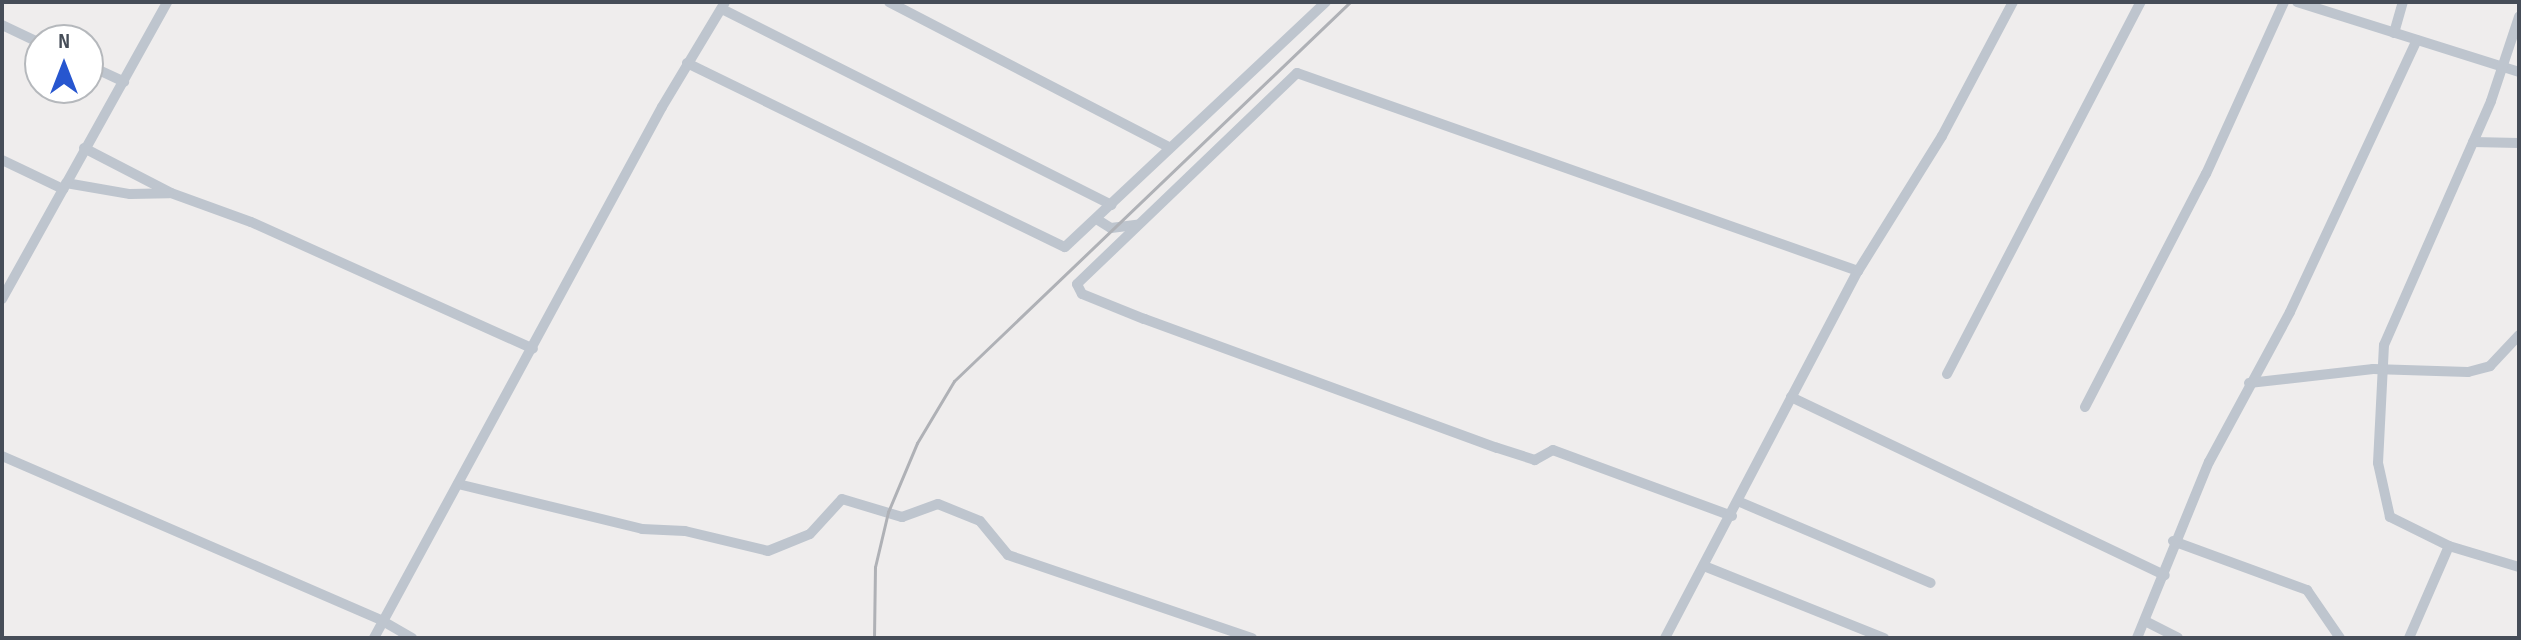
<!DOCTYPE html>
<html>
<head>
<meta charset="utf-8">
<style>
  body { margin:0 }
  #map { position:relative; width:2521px; height:640px; overflow:hidden; background:#efeded; font-family:"Sofia Sans Condensed",sans-serif }
  div>[style] { position:absolute }
  [style*='--x'] { left:calc(var(--x)*1px); top:calc(var(--y)*1px); width:calc(var(--w)*1px); rotate:calc(var(--a)*1deg) }
  .street>* { height:10px; margin:-5px; padding:0 5px; transform-origin:5px; border-radius:5px; background:#bec5ce }
  .rail>* { height:3px; margin:-1.5px; padding:0 1.5px; transform-origin:1.5px; border-radius:1.5px; background:#afb1b6 }
  span { translate:-50% -50%; white-space:nowrap; text-align:center; line-height:1.15; -webkit-text-stroke:7px #fff; paint-order:stroke }
  .frame { position:absolute; inset:0; border:4px solid #464d58; pointer-events:none }
  .north { position:absolute; left:24px; top:24px; width:80px; height:80px; box-sizing:border-box; background:#fff; border:2px solid #b5b8bc; border-radius:50%; rotate:0deg; font-size:22px; font-weight:700; line-height:32px; text-align:center; color:#464d58 }
  .north::after { content:''; display:block; margin:auto; width:28px; height:36px; background:#2756cf; clip-path:polygon(50% 0,100% 100%,50% 72%,0 100%) }
</style>
</head>
<body>
<div id="map">
  <div class="street">
    <i style="--x:889;--y:2;--w:315;--a:27.4"></i>
    <i style="--x:2297;--y:2;--w:233;--a:17.5"></i>
    <i style="--x:722;--y:9;--w:436;--a:26.7"></i>
    <i style="--x:2;--y:25;--w:42;--a:25.3"></i>
    <i style="--x:2394;--y:33;--w:32;--a:-74"></i>
    <i style="--x:687;--y:63;--w:420;--a:26"></i>
    <i style="--x:1065;--y:247;--w:358;--a:-43.2"></i>
    <i style="--x:88;--y:65;--w:40;--a:25"></i>
    <i style="--x:2473;--y:142;--w:46;--a:1.2"></i>
    <i style="--x:84;--y:148;--w:98;--a:27.3"></i>
    <i style="--x:171;--y:193;--w:85;--a:19.9"></i>
    <i style="--x:251;--y:222;--w:309;--a:24.2"></i>
    <i style="--x:2;--y:160;--w:68;--a:25.4"></i>
    <i style="--x:66;--y:183;--w:65;--a:9.8"></i>
    <i style="--x:130;--y:194;--w:39;--a:-1"></i>
    <i style="--x:1098;--y:220;--w:15;--a:32"></i>
    <i style="--x:1111;--y:228;--w:26;--a:-7"></i>
    <i style="--x:2;--y:299;--w:340;--a:-60.9"></i>
    <i style="--x:1947;--y:374;--w:420;--a:-62.5"></i>
    <i style="--x:2249;--y:383;--w:125;--a:-6.4"></i>
    <i style="--x:2373;--y:369;--w:95;--a:1.8"></i>
    <i style="--x:2468;--y:372;--w:23;--a:-15"></i>
    <i style="--x:2490;--y:366;--w:42;--a:-46.9"></i>
    <i style="--x:1791;--y:397;--w:414;--a:25.5"></i>
    <i style="--x:2085;--y:407;--w:263;--a:-62.6"></i>
    <i style="--x:2206;--y:174;--w:189;--a:-65.6"></i>
    <i style="--x:2;--y:456;--w:413;--a:23.4"></i>
    <i style="--x:381;--y:620;--w:36;--a:30"></i>
    <i style="--x:458;--y:484;--w:189;--a:13.7"></i>
    <i style="--x:642;--y:529;--w:43;--a:2.7"></i>
    <i style="--x:685;--y:531;--w:85;--a:13.5"></i>
    <i style="--x:768;--y:551;--w:45;--a:-22"></i>
    <i style="--x:810;--y:534;--w:47;--a:-47.6"></i>
    <i style="--x:842;--y:499;--w:63;--a:16.7"></i>
    <i style="--x:902;--y:517;--w:38;--a:-20"></i>
    <i style="--x:938;--y:504;--w:45;--a:22"></i>
    <i style="--x:980;--y:521;--w:44;--a:50.5"></i>
    <i style="--x:1008;--y:555;--w:258;--a:18.8"></i>
    <i style="--x:1740;--y:502;--w:207;--a:23"></i>
    <i style="--x:1732;--y:516;--w:191;--a:-159.8"></i>
    <i style="--x:1553;--y:450;--w:21;--a:151"></i>
    <i style="--x:1535;--y:460;--w:40;--a:-162"></i>
    <i style="--x:1497;--y:448;--w:376;--a:-159.9"></i>
    <i style="--x:1144;--y:319;--w:67;--a:-158"></i>
    <i style="--x:1082;--y:294;--w:11;--a:-117"></i>
    <i style="--x:1077;--y:284;--w:305;--a:-43.8"></i>
    <i style="--x:1297;--y:73;--w:595;--a:19.44"></i>
    <i style="--x:2173;--y:541;--w:143;--a:20.1"></i>
    <i style="--x:2307;--y:590;--w:58;--a:55.5"></i>
    <i style="--x:2449;--y:546;--w:73;--a:16.7"></i>
    <i style="--x:1704;--y:566;--w:194;--a:21.8"></i>
    <i style="--x:2145;--y:621;--w:37;--a:27"></i>
    <i style="--x:374;--y:638;--w:604;--a:-61.53"></i>
    <i style="--x:662;--y:107;--w:122;--a:-59"></i>
    <i style="--x:1665;--y:638;--w:415;--a:-62.3"></i>
    <i style="--x:1858;--y:271;--w:159;--a:-58.1"></i>
    <i style="--x:1942;--y:136;--w:152;--a:-62.1"></i>
    <i style="--x:2137;--y:638;--w:190;--a:-67.8"></i>
    <i style="--x:2209;--y:462;--w:170;--a:-61.6"></i>
    <i style="--x:2290;--y:312;--w:300;--a:-65"></i>
    <i style="--x:2409;--y:638;--w:100;--a:-66.5"></i>
    <i style="--x:2449;--y:546;--w:66;--a:-153.8"></i>
    <i style="--x:2390;--y:517;--w:55;--a:-102.5"></i>
    <i style="--x:2378;--y:463;--w:118;--a:-87.1"></i>
    <i style="--x:2384;--y:345;--w:266;--a:-66.3"></i>
    <i style="--x:2491;--y:101;--w:89;--a:-71.6"></i>
  </div>
  <div class="rail">
    <i style="--x:874;--y:638;--w:71;--a:-89.2"></i>
    <i style="--x:875;--y:567;--w:57;--a:-76.7"></i>
    <i style="--x:888;--y:512;--w:75;--a:-67.2"></i>
    <i style="--x:917;--y:443;--w:72;--a:-59.2"></i>
    <i style="--x:954;--y:381;--w:548;--a:-43.74"></i>
  </div>
  <div class="frame"></div>
  <div class="north">N</div>
</div>
</body>
</html>
